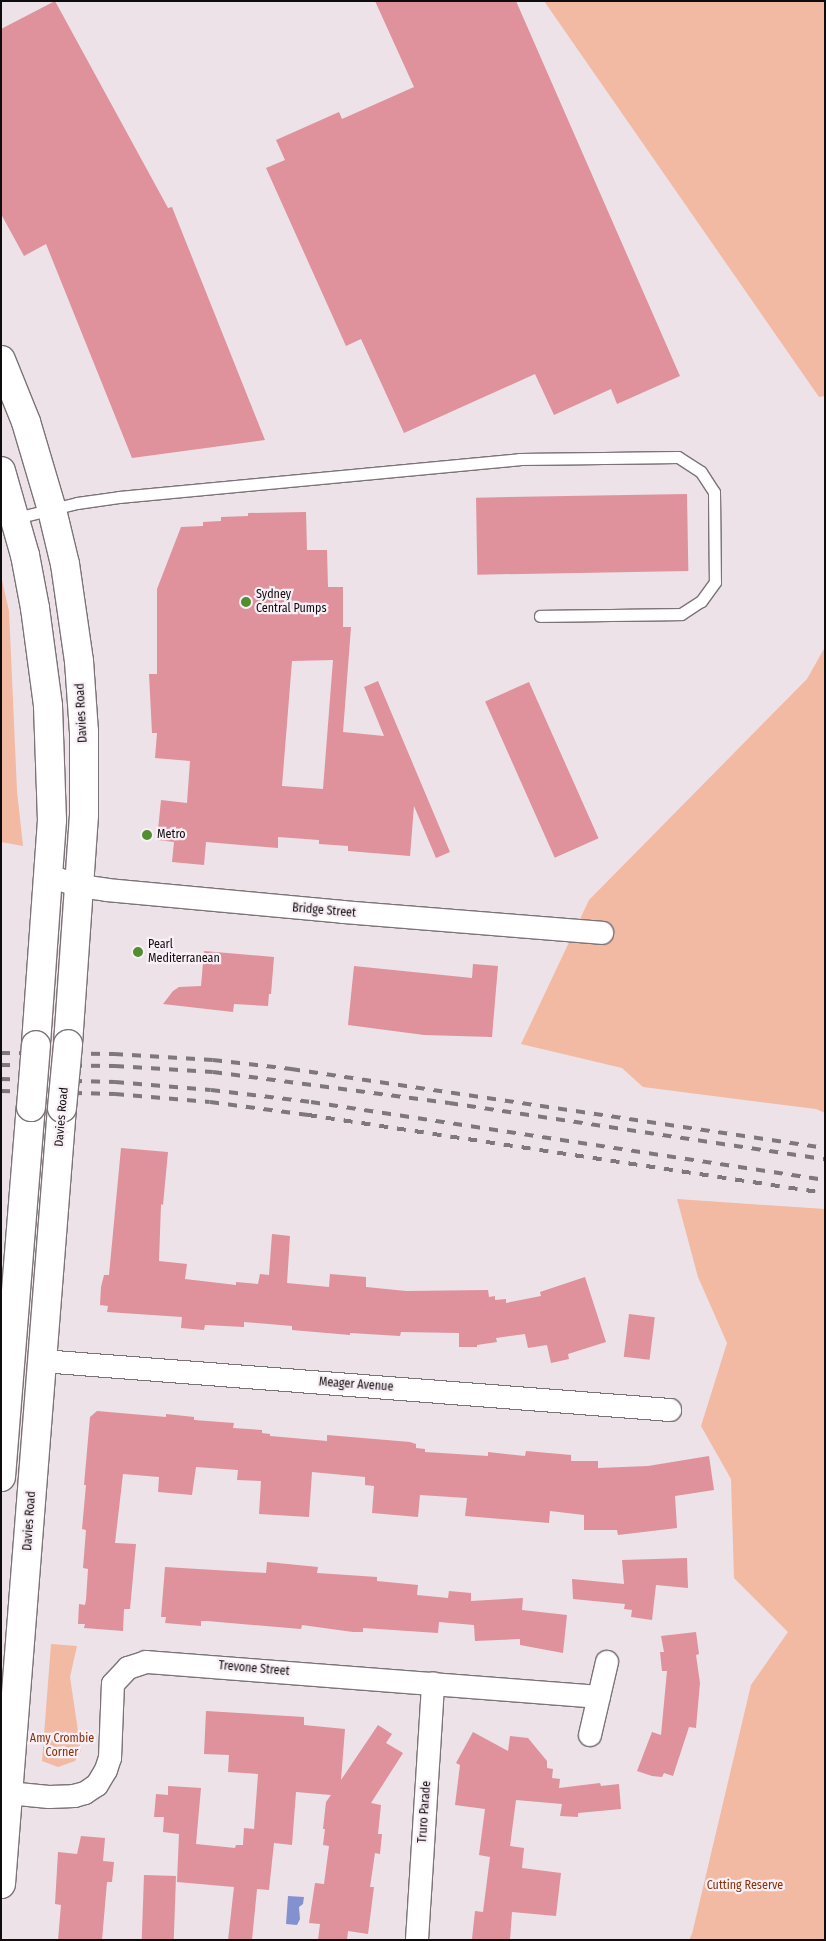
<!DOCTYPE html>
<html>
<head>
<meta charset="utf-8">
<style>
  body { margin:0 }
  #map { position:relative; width:826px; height:1941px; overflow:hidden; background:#ece2e8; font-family:"Fira Sans Condensed",sans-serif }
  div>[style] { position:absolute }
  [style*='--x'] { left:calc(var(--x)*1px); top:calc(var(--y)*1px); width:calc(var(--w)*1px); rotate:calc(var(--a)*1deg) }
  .green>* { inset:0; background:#f2b9a3 }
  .water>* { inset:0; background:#8491d1 }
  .building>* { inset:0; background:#df919c; transform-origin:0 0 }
  .roads { filter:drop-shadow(1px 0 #7b7378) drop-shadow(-1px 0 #7b7378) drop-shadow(0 1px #7b7378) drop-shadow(0 -1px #7b7378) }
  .lane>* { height:11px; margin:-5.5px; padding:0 5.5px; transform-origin:5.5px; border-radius:5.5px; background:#fff }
  .street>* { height:22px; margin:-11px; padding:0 11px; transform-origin:11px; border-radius:11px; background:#fff }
  .highway>* { height:28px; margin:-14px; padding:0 14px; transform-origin:14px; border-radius:14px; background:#fff }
  .rail>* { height:4px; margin-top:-2px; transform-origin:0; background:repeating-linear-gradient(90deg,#7e777b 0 9px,transparent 0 18px) }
  .bridges { filter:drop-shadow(1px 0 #7b7378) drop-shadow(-1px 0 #7b7378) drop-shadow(0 1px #7b7378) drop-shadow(0 -1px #7b7378) }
  .highway-bridge>* { height:28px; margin:-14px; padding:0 14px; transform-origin:14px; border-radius:14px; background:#fff }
  .dots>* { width:14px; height:14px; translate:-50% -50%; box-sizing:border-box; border:2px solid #f9eff6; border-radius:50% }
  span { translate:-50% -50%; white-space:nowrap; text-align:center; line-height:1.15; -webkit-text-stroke:4.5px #f9eff6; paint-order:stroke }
  .poi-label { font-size:12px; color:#0f0c0e }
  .left { translate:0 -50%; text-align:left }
  .street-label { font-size:12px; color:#0f0c0e }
  .park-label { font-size:12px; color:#873208 }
  .frame { position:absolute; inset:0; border:2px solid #0f0c0e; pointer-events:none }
</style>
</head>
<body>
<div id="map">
  <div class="green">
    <i style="clip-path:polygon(544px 1px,825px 1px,825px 396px,819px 397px)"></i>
    <i style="clip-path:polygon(1px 576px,9px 611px,17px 791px,23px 846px,1px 842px)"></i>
    <i style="clip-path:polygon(825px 647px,825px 1113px,816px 1109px,643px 1087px,622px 1068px,521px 1044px,589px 900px,807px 679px)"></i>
    <i style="clip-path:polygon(677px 1199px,825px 1209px,825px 1940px,689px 1940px,692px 1934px,751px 1685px,788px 1632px,734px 1578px,731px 1479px,701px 1426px,727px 1343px,698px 1277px)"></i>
    <i style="clip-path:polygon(51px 1644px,77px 1646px,70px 1677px,81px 1751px,75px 1761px,58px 1767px,42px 1761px)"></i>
  </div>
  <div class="water">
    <i style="clip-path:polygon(288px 1896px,304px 1897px,303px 1904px,299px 1907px,300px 1919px,297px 1925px,286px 1924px)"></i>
  </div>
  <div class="building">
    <i style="clip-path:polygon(55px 1px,168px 208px,172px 207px,265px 440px,132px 458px,46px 244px,24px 256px,1px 214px,1px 29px)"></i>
    <i style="clip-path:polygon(375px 1px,516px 1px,680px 376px,617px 404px,611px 389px,554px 415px,535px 374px,404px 433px,361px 339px,346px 346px,266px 168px,285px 160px,276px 140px,339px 112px,342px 119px,414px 87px)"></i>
    <i style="left:687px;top:494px;width:77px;height:211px;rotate:89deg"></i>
    <i style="clip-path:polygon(evenodd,306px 512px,307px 550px,327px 550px,328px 587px,343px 587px,343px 627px,351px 627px,343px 732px,384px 736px,364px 687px,378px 681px,450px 852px,436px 858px,414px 806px,410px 856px,348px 851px,348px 846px,319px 844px,319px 840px,278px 837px,278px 848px,206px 842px,204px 865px,172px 862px,174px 842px,157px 840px,161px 800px,187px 803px,190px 761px,155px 758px,157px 733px,152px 733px,149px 674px,157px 674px,157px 589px,181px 527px,203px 526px,203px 522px,221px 521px,221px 517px,248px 516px,248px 513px,306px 512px,333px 660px,323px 789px,282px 786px,292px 661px,333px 660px)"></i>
    <i style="left:529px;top:682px;width:171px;height:48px;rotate:66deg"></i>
    <i style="clip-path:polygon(204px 951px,274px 957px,271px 994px,269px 994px,268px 1006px,234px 1004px,233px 1012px,163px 1004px,173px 991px,179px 987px,201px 986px)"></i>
    <i style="clip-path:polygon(473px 964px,498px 966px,492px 1037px,424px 1035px,348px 1025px,354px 966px,472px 978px)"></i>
    <i style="clip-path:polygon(121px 1148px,168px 1152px,163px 1205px,161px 1204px,159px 1261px,187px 1264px,185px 1279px,236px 1285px,236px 1282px,258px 1284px,260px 1274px,269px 1275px,272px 1234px,290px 1236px,287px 1283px,329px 1287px,330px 1274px,366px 1277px,366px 1287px,406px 1291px,488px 1290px,489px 1297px,495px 1296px,495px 1300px,506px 1299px,506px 1303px,541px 1296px,540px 1292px,585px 1277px,606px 1342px,568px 1354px,569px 1359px,551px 1363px,547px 1345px,528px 1348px,525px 1334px,496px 1338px,497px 1342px,477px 1345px,477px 1347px,459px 1347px,459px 1333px,401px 1332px,400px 1336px,350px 1333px,350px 1335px,292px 1330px,292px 1326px,244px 1322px,244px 1327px,205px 1325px,204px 1330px,181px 1328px,182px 1317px,107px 1312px,108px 1306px,100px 1305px,101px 1287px,104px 1275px,109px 1275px)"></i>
    <i style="left:629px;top:1314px;width:26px;height:43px;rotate:7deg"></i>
    <i style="clip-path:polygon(97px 1411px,166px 1417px,166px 1414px,194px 1417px,194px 1420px,234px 1423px,233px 1428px,262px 1430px,262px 1433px,270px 1434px,270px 1436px,327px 1441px,327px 1435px,410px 1442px,416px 1444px,416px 1448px,425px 1449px,425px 1452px,488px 1456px,488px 1452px,525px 1456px,526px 1451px,571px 1455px,571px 1461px,598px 1461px,598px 1468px,648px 1466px,709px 1456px,714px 1490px,675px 1496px,677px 1528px,618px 1535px,617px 1530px,584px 1530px,584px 1515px,550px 1511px,549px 1523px,465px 1516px,467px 1498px,420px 1495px,418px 1517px,372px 1513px,374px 1486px,365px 1485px,365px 1477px,312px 1472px,309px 1517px,259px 1514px,261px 1481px,237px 1480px,238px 1470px,196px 1467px,192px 1495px,158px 1492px,159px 1477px,123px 1474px,115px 1543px,136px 1544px,130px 1609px,124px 1609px,123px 1631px,84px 1628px,85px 1624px,78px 1624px,79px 1604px,85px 1605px,86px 1600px,88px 1569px,83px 1568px,86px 1530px,82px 1529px,86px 1485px,84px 1485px,90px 1417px)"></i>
    <i style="clip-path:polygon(687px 1558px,688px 1588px,656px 1585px,652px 1620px,631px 1617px,632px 1610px,624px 1609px,625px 1604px,573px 1599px,572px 1579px,624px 1584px,622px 1560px)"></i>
    <i style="clip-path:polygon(267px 1562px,318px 1567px,317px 1573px,377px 1577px,377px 1581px,418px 1585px,417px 1595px,448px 1598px,449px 1591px,471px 1593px,471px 1601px,523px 1598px,522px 1610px,567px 1615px,563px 1653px,520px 1645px,520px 1639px,475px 1641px,474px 1625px,439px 1622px,438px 1633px,363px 1628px,363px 1632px,353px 1632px,302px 1625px,301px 1629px,207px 1621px,201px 1621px,201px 1626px,165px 1623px,166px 1617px,161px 1617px,165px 1567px,266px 1573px)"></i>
    <i style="clip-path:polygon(696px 1632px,699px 1654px,696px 1655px,700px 1683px,696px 1728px,689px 1727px,673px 1776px,664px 1773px,662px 1777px,652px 1776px,637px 1771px,652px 1732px,661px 1735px,667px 1671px,662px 1671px,660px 1652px,664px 1652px,661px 1636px)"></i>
    <i style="clip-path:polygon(206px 1711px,304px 1717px,304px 1725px,345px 1729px,341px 1780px,378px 1725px,392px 1734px,386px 1743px,403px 1753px,371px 1803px,381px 1805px,378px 1834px,382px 1834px,380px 1854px,375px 1853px,370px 1887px,374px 1887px,368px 1934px,348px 1931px,347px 1940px,318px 1940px,320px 1924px,309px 1923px,315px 1883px,324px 1884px,329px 1846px,323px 1845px,325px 1829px,323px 1829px,326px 1802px,331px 1795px,296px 1792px,292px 1845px,274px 1843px,269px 1890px,257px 1889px,252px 1940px,228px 1940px,234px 1887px,177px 1882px,179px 1834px,163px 1832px,164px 1817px,154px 1817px,156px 1794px,168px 1795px,168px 1786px,201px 1788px,196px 1844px,235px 1848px,236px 1845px,243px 1845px,244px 1828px,254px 1829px,258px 1774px,228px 1772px,229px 1755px,204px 1754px)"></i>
    <i style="clip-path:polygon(473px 1732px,508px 1751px,510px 1736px,528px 1738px,547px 1761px,547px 1768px,553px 1769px,552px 1778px,560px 1779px,559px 1788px,600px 1783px,601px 1786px,619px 1784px,621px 1809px,578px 1813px,578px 1817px,560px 1816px,562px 1804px,516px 1800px,510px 1846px,524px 1848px,522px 1868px,561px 1873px,556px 1916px,512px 1912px,510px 1940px,472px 1939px,475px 1911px,483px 1912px,490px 1857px,479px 1855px,485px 1809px,455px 1805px,460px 1765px,456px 1763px)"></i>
    <i style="clip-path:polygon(81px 1836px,105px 1838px,103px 1861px,114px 1862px,112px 1882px,107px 1882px,102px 1940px,58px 1940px,61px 1905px,55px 1904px,58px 1852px,77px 1854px)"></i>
    <i style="left:144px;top:1875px;width:32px;height:65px;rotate:2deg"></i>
  </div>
  <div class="roads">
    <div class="lane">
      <i style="--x:16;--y:518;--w:63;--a:-13.8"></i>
      <i style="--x:77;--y:503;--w:42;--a:-8.1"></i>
      <i style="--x:119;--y:497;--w:402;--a:-5.4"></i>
      <i style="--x:519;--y:459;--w:159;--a:-0.7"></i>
      <i style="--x:678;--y:457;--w:27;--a:33"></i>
      <i style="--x:701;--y:472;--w:24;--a:57"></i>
      <i style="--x:714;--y:492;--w:90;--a:89.4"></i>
      <i style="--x:715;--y:582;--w:24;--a:126"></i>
      <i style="--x:701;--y:601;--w:24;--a:147"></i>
      <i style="--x:681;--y:614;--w:141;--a:179.2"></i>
    </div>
    <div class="street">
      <i style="--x:49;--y:876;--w:33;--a:18"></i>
      <i style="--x:80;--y:886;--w:27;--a:8"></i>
      <i style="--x:107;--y:890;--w:237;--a:5.3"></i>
      <i style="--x:343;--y:912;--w:260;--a:4.6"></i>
      <i style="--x:42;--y:1361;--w:630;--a:4.46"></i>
      <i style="--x:590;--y:1735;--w:75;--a:-76.9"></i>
      <i style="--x:8;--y:1793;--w:41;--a:5.6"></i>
      <i style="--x:49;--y:1797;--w:25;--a:-2"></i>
      <i style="--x:74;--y:1796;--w:11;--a:-15"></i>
      <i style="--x:85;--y:1793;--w:14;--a:-34"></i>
      <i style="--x:97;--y:1785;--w:17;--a:-59"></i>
      <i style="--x:106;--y:1770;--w:13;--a:-72"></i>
      <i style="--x:110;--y:1758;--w:74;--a:-87.7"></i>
      <i style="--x:113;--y:1684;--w:22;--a:-47"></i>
      <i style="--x:128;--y:1668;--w:19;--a:-18"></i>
      <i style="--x:146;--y:1662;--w:454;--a:4.4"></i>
      <i style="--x:417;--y:1940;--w:257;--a:-86.4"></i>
    </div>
    <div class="highway">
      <i style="--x:1;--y:360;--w:67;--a:68"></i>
      <i style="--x:26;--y:422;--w:92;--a:73.5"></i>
      <i style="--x:52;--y:510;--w:56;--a:76.5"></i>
      <i style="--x:65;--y:564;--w:98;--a:81.8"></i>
      <i style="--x:79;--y:661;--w:71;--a:86"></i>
      <i style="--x:84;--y:732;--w:83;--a:90"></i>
      <i style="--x:84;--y:815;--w:230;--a:94"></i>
      <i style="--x:1;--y:471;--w:87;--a:74.1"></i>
      <i style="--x:25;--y:555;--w:54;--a:79.3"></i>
      <i style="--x:35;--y:608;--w:99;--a:82.4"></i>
      <i style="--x:48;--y:706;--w:114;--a:88"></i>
      <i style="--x:52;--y:820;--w:226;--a:94.1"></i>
      <i style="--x:1;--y:1477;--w:371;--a:-85.4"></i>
      <i style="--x:1;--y:1884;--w:778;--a:-85.51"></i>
    </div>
  </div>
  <div class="rail">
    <i style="--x:1;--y:1053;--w:113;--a:0.5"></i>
    <i style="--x:114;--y:1054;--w:99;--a:3.5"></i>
    <i style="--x:213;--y:1060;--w:79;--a:6.6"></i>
    <i style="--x:291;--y:1069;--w:540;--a:8.42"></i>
    <i style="--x:1;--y:1065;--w:114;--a:0.5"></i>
    <i style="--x:115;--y:1066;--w:98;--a:3.5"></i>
    <i style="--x:213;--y:1072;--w:238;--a:7.5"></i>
    <i style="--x:449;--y:1103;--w:380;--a:8.5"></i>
    <i style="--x:1;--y:1079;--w:114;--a:1.5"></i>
    <i style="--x:115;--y:1082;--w:96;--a:4.8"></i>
    <i style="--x:211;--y:1090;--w:101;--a:6.8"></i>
    <i style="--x:311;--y:1102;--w:520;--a:8.63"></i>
    <i style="--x:1;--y:1091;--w:114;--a:1.5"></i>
    <i style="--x:115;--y:1094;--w:95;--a:4.8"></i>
    <i style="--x:210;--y:1102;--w:99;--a:7.6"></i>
    <i style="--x:308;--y:1115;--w:523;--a:8.58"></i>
  </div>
  <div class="bridges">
    <div class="highway-bridge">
      <i style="--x:31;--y:1107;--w:62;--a:-85.4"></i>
      <i style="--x:62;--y:1108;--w:64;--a:-84.6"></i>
    </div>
  </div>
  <div class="dots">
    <i style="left:246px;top:602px;background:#508f30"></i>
    <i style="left:147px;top:835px;background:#508f30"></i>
    <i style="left:138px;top:952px;background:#508f30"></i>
  </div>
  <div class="poi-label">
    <span class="left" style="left:256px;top:602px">Sydney<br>Central Pumps</span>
    <span class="left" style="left:157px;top:835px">Metro</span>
    <span class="left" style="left:148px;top:952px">Pearl<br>Mediterranean</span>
  </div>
  <div class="street-label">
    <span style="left:82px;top:713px;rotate:-93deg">Davies Road</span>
    <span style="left:324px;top:911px;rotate:5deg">Bridge Street</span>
    <span style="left:62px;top:1117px;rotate:-85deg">Davies Road</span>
    <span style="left:356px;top:1385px;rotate:4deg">Meager Avenue</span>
    <span style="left:30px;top:1521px;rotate:-86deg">Davies Road</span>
    <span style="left:254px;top:1669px;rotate:5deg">Trevone Street</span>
    <span style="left:425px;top:1812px;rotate:-86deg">Truro Parade</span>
  </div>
  <div class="park-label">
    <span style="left:62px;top:1746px">Amy Crombie<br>Corner</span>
    <span style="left:745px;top:1886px">Cutting Reserve</span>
  </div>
  <div class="frame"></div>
</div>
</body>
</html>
